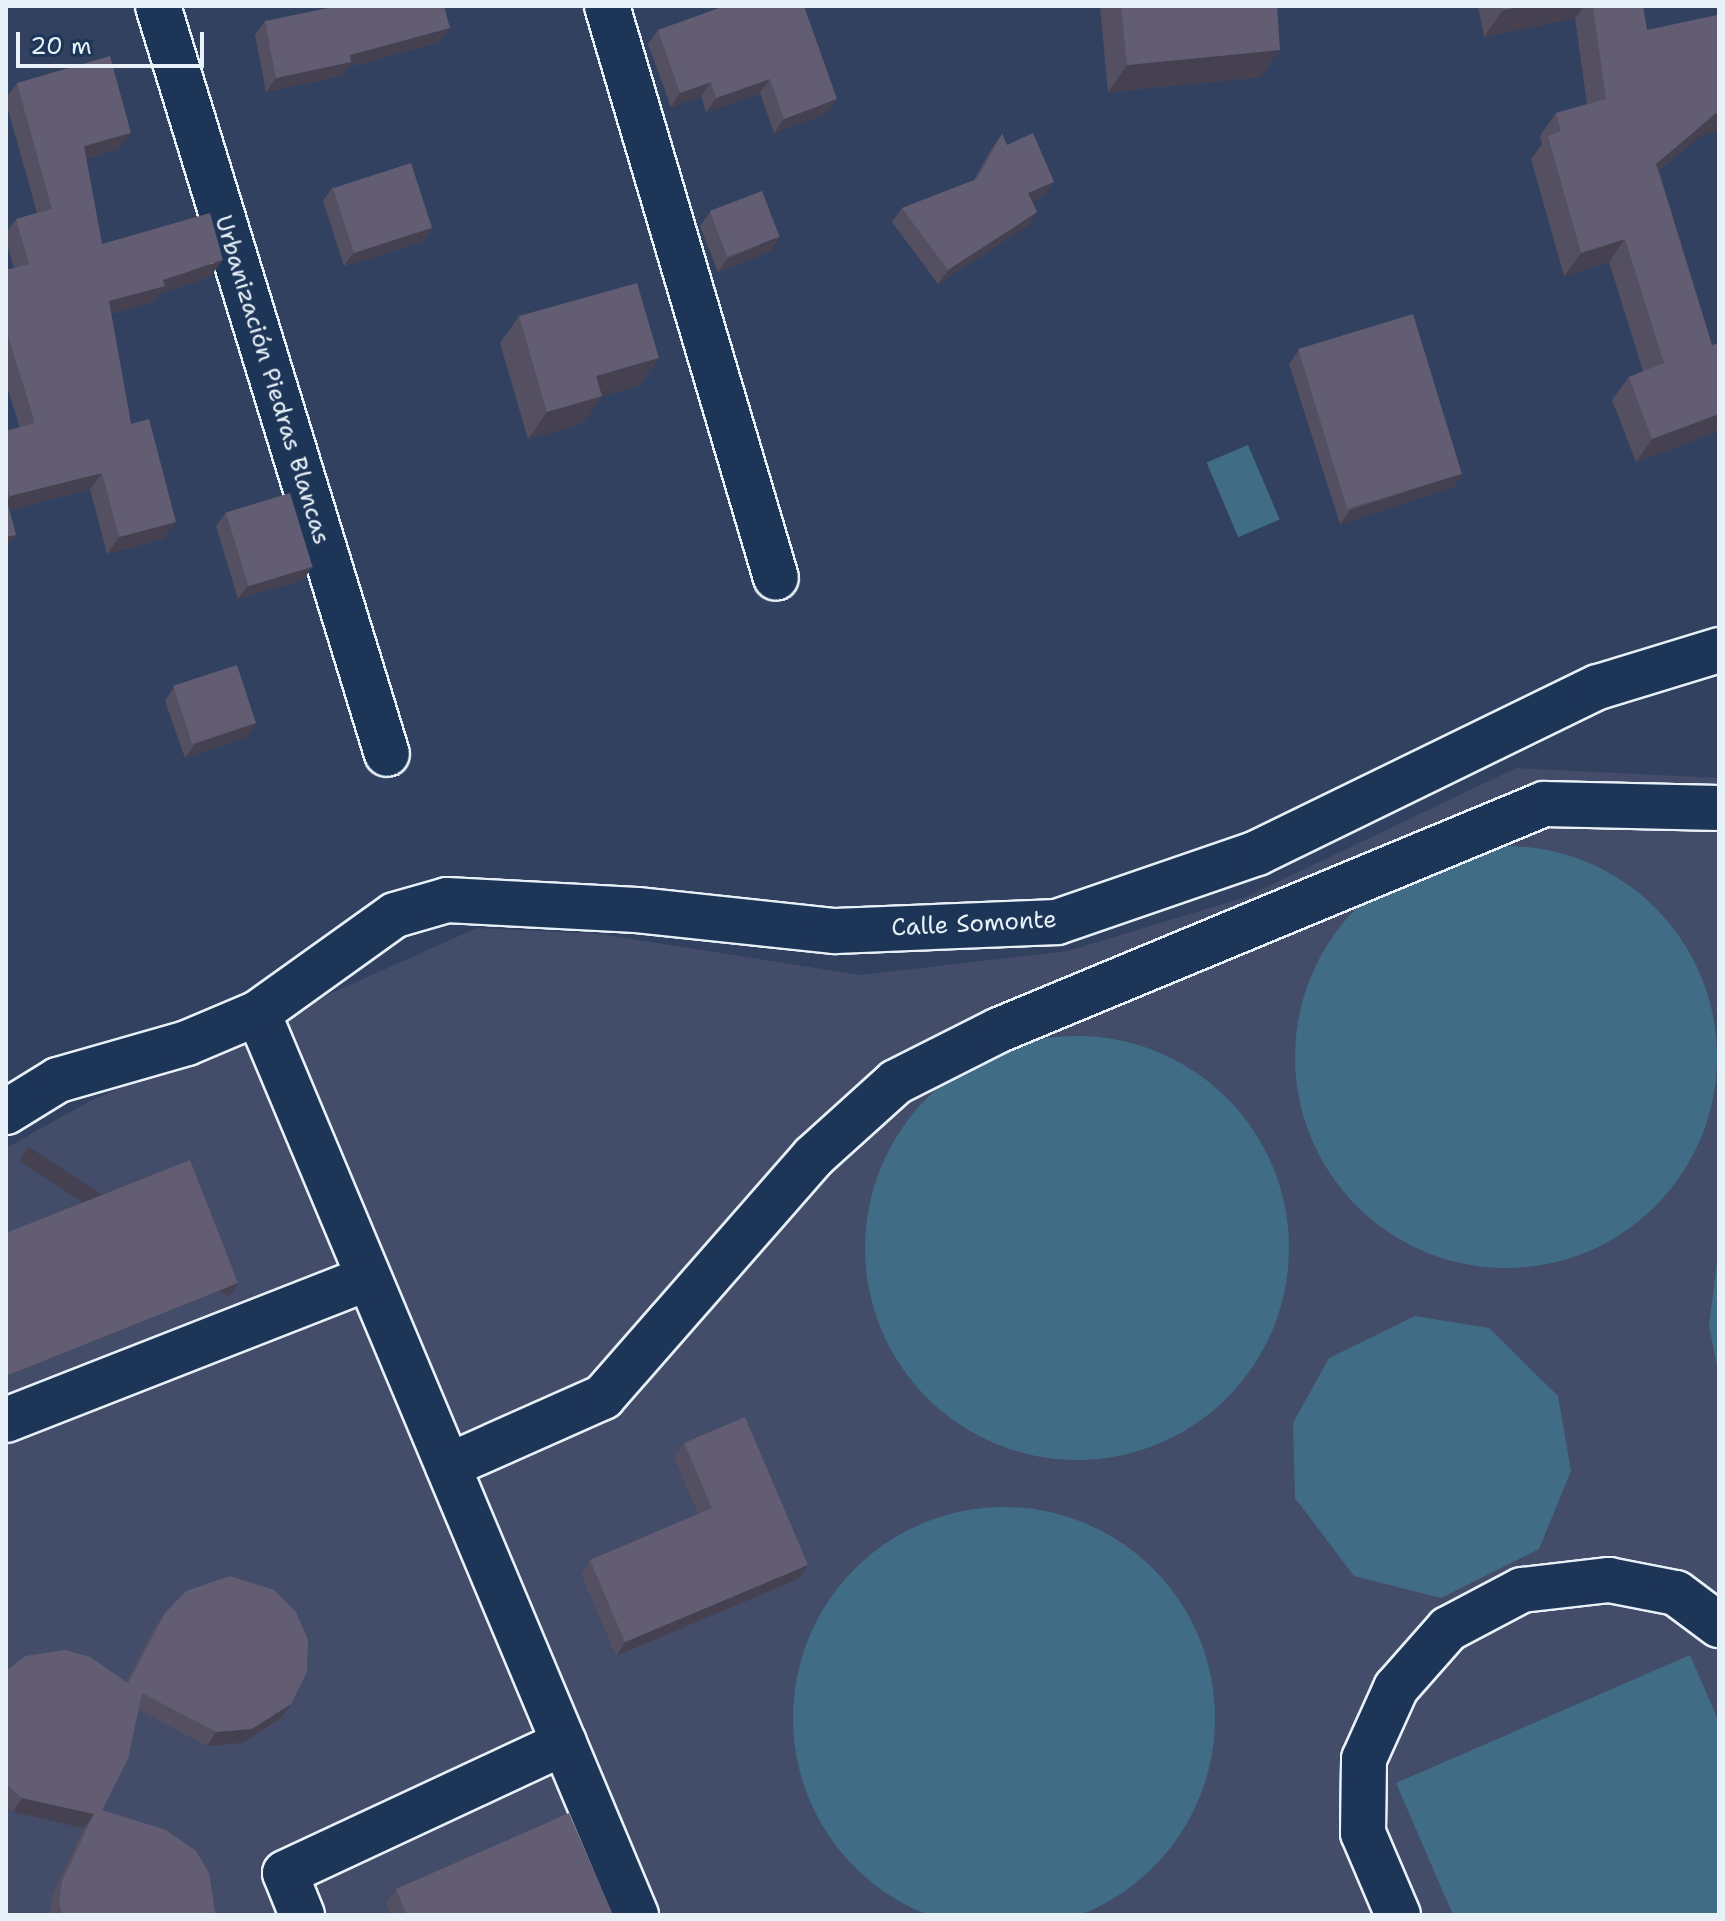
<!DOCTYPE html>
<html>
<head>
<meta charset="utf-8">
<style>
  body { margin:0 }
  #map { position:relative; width:1725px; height:1921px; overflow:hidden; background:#32415f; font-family:"Shantell Sans",sans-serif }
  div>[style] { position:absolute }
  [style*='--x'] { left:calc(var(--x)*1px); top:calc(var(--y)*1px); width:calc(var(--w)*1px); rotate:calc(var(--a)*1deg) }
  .built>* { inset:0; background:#434c68 }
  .water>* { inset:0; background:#406c85; transform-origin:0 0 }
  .round { border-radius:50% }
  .roads { filter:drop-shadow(2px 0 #e8f1f8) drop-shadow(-2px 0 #e8f1f8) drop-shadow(0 2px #e8f1f8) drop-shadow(0 -2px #e8f1f8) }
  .minor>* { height:44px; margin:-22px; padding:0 22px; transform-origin:22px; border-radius:22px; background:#1d3557 }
  .wall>* { inset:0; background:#545062 }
  .shaded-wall>* { inset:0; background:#454150; transform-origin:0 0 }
  .building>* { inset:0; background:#625d72; transform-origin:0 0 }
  span { translate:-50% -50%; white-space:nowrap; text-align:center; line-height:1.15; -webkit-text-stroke:6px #1d3557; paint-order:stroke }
  .street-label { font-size:24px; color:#e8f1f8 }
  .frame { position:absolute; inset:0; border:8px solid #e8f1f8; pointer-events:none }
  .scale { position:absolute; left:16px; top:32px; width:188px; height:36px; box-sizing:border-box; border:4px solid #e8f1f8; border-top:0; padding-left:10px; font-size:24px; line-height:28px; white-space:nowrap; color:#e8f1f8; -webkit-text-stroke:6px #1d3557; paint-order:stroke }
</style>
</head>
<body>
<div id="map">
  <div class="built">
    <i style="clip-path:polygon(1516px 768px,1719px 778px,1719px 1915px,6px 1915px,6px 1148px,90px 1101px,477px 928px,600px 934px,860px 975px,1068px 951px,1246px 897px)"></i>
  </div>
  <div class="water">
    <i style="left:1248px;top:445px;width:81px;height:45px;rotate:67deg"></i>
    <i class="round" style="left:1295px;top:846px;width:422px;height:422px"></i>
    <i class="round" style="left:865px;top:1036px;width:424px;height:424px"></i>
    <i style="clip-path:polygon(1719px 1247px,1719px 1376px,1709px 1326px)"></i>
    <i style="clip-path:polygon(1415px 1316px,1489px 1328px,1558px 1396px,1571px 1471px,1539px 1549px,1441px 1598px,1354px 1576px,1295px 1498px,1293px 1423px,1329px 1358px)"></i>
    <i class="round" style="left:793px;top:1507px;width:422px;height:422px"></i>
    <i style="clip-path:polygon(1690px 1655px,1719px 1722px,1719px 1915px,1453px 1915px,1396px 1783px)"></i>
  </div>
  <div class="roads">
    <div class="minor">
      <i style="--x:158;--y:6;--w:782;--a:72.98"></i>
      <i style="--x:607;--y:6;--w:596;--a:73.54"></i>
      <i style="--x:258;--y:1013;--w:978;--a:67.26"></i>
      <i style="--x:6;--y:1112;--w:61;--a:-31.6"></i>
      <i style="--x:58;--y:1080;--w:134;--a:-16"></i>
      <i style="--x:187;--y:1043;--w:77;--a:-22.9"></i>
      <i style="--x:258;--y:1013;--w:168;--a:-35.6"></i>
      <i style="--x:395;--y:915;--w:54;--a:-16.1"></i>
      <i style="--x:447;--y:900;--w:190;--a:3"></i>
      <i style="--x:637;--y:910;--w:199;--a:6.1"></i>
      <i style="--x:835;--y:931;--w:222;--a:-2.3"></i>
      <i style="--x:1057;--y:922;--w:212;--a:-19"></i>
      <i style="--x:1257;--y:853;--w:379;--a:-26"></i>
      <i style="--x:1598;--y:687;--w:127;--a:-17"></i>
      <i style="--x:6;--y:1420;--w:387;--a:-21.4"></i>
      <i style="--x:448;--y:1466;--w:170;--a:-24"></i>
      <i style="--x:603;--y:1397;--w:319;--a:-48.8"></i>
      <i style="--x:813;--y:1157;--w:112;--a:-42.1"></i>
      <i style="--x:896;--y:1082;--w:115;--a:-26.8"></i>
      <i style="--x:999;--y:1030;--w:590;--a:-22.52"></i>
      <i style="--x:1544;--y:804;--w:175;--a:1.3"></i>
      <i style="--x:302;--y:1915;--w:45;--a:-112"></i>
      <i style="--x:285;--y:1873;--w:308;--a:-25"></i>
      <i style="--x:1398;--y:1915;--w:89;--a:-113.1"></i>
      <i style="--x:1363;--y:1833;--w:74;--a:-89.2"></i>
      <i style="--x:1364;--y:1759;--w:78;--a:-65.7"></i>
      <i style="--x:1396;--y:1688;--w:79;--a:-48.6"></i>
      <i style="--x:1448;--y:1629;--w:84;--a:-27.8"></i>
      <i style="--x:1522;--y:1590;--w:88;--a:-6.6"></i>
      <i style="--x:1609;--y:1580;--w:68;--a:11"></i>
      <i style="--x:1676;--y:1593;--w:54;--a:36.7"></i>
    </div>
  </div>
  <div class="wall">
    <i style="clip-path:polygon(725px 6px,827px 113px,774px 133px,760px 93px,706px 112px,701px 96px,671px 107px,648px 44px,658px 30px)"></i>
    <i style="clip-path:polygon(1100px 6px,1277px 6px,1261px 77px,1108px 92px)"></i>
    <i style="clip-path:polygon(1478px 6px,1643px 6px,1647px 30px,1699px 137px,1659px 171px,1712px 345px,1719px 343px,1719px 431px,1636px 462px,1612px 400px,1629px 377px,1643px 371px,1609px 262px,1564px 276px,1531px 159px,1542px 144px,1540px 136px,1556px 113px,1587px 104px,1575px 18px,1484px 37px)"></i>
    <i style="clip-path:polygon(265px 21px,440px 42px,348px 67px,342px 76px,266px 92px,255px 35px)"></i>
    <i style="clip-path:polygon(17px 83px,119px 149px,86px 159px,102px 244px,211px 276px,159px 294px,153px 302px,111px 314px,131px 424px,165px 538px,107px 554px,90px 489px,9px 510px,16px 535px,6px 549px,6px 431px,20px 428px,6px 383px,6px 270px,14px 268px,6px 241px,6px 233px,16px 219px,37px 213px,6px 102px,6px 98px)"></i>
    <i style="clip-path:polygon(1002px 134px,1007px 145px,1044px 196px,1032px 201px,1037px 212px,1027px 226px,938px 284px,892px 222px,902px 208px,974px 180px,992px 148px)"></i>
    <i style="clip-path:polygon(333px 187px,432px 228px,422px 242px,344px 266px,323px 201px)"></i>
    <i style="clip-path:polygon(710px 212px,771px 251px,718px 272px,700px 226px)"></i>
    <i style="clip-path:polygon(519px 316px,640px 385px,602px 396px,583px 423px,528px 439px,500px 343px)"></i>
    <i style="clip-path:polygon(1299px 350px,1463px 473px,1453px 487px,1340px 524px,1289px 364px)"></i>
    <i style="clip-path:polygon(226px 512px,313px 566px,303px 580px,238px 599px,216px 526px)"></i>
    <i style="clip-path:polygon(174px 687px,256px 723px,246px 737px,185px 758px,165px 701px)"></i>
    <i style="clip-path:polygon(684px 1443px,798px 1579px,616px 1656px,581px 1574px,590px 1560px,698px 1514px,674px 1457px)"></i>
    <i style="clip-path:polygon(165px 1613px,281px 1718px,242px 1743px,207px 1746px,139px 1710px,102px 1810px,214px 1915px,50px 1915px,52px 1895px,84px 1828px,13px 1812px,6px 1806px,6px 1671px,126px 1682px,155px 1627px)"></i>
    <i style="clip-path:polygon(396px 1889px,613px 1915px,391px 1915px,386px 1903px)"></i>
  </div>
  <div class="shaded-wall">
    <i style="clip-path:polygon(1523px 6px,1584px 6px,1575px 18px,1484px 37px,1503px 10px)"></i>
    <i style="clip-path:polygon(450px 28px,440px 42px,348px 67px,342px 76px,266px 92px,276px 78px,350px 55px)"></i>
    <i style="clip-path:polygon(1280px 50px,1261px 77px,1108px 92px,1127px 65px)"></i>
    <i style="clip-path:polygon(770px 79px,760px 93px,706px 112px,716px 98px)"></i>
    <i style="clip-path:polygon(711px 82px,701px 96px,671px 107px,680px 93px)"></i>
    <i style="clip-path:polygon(837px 99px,827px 113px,774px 133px,784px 119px)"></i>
    <i style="clip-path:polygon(1719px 113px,1719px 131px,1699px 137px,1640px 187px,1656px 164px,1715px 114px)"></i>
    <i style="clip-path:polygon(131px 133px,119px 149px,72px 163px,84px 146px)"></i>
    <i style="clip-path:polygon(1054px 182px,1044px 196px,1019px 207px,1028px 193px)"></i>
    <i style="clip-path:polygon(1037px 212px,1027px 226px,938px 284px,948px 270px)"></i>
    <i style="clip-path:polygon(432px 228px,422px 242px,344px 266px,354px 252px)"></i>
    <i style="clip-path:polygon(780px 237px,771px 251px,718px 272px,728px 258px)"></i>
    <i style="clip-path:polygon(1625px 239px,1609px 262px,1564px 276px,1581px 253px)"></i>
    <i style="clip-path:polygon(223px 260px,211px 276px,159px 294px,153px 302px,97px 318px,109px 301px,163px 280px)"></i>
    <i style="clip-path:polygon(659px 358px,640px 385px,602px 396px,583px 423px,528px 439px,547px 412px,596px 376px)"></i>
    <i style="clip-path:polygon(1719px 414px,1719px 431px,1636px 462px,1652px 439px)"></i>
    <i style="clip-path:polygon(102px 473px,90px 489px,6px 511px,6px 502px,10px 496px)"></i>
    <i style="clip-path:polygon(1463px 473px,1453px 487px,1340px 524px,1350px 510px)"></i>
    <i style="clip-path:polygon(176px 522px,165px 538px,107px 554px,119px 537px)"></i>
    <i style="clip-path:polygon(16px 535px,6px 549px,6px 537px)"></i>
    <i style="clip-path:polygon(313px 566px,303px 580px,238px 599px,248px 585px)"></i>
    <i style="clip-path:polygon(256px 723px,246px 737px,185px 758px,195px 744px)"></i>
    <i style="left:238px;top:1283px;width:17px;height:250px;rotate:123deg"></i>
    <i style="clip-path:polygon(808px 1565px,798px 1579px,616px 1656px,625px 1642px)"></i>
    <i style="clip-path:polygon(291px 1704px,281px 1718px,242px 1743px,207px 1746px,216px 1732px)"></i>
    <i style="clip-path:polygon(22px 1798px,94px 1814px,84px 1828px,13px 1812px)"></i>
  </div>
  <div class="building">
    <i style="clip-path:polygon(338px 6px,444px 6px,450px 28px,350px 55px,351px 62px,276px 78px,265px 21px)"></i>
    <i style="clip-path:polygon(725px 6px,804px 6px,837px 99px,784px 119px,770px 79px,716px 98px,711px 82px,680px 93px,658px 30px)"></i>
    <i style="clip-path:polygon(1121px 6px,1277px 6px,1280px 50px,1127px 65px)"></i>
    <i style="clip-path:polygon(1502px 6px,1523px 6px,1503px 10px)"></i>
    <i style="clip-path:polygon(1593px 6px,1643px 6px,1647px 30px,1717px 15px,1719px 24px,1719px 113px,1715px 114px,1656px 164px,1712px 345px,1719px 343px,1719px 414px,1652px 439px,1629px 377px,1664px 363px,1625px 239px,1581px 253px,1548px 136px,1561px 131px,1556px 113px,1606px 99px)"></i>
    <i style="clip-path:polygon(110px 56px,131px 133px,84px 146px,102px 244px,210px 213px,223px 260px,163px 280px,165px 286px,109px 301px,131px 424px,149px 419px,176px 522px,119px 537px,102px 473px,10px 496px,6px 483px,6px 431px,35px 423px,6px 329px,6px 270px,29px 264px,16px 219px,52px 209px,17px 83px)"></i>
    <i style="clip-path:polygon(1033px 133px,1054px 182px,1028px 193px,1037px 212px,948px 270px,902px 208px,977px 179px,1002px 134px,1007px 145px)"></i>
    <i style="left:411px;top:163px;width:68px;height:82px;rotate:72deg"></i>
    <i style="left:762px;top:191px;width:49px;height:56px;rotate:69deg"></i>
    <i style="clip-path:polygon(637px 283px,659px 358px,596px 376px,602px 396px,547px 412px,519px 316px)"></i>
    <i style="left:1413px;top:314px;width:167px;height:120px;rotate:73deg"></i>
    <i style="left:290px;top:493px;width:77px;height:67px;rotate:73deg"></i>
    <i style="clip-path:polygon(6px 497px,16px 535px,6px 537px)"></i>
    <i style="left:237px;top:665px;width:61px;height:67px;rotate:72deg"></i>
    <i style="clip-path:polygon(190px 1160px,238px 1283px,6px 1376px,6px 1233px)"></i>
    <i style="clip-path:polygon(745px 1417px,808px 1565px,625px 1642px,590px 1560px,712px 1508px,684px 1443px)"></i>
    <i style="clip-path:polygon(230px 1576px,274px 1590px,296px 1612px,308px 1640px,307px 1672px,291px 1704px,252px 1729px,216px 1732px,142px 1693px,128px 1759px,102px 1810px,166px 1830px,196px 1851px,209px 1873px,215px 1912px,214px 1915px,62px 1915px,59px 1902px,62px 1881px,94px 1814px,22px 1798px,6px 1784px,6px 1671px,25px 1656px,65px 1650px,90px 1657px,128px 1683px,165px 1613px,186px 1591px)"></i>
    <i style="clip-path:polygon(569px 1813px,613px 1915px,407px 1915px,396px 1889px)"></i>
  </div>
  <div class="street-label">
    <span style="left:272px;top:380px;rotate:73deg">Urbanización Piedras Blancas</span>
    <span style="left:974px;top:924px;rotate:-3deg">Calle Somonte</span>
  </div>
  <div class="frame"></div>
  <div class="scale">20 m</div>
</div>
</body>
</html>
